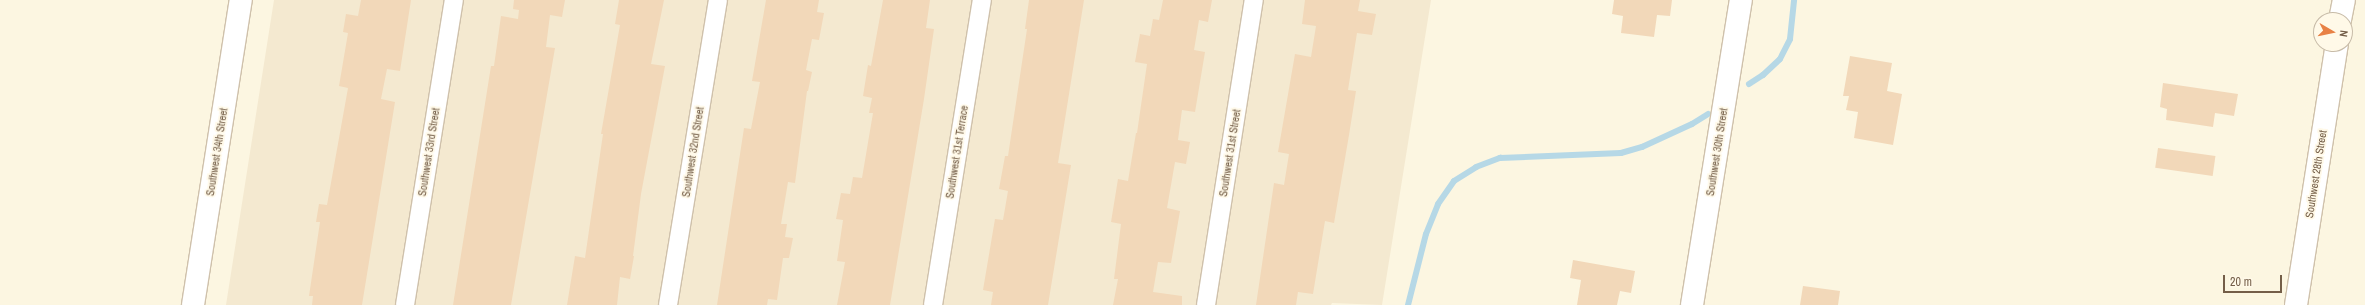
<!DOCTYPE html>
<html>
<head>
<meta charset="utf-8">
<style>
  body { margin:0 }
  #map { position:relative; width:2365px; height:305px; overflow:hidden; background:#fcf6e1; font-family:"Archivo Narrow",sans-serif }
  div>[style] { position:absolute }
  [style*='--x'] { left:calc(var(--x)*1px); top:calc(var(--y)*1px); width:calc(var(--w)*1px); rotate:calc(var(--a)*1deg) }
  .residential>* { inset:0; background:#f4e9d0 }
  .stream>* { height:6px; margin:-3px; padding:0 3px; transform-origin:3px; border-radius:3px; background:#b6d8e6 }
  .building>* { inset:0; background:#f2d8b9; transform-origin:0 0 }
  .roads { filter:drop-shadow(1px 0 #cfc1ab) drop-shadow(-1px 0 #cfc1ab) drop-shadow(0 1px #cfc1ab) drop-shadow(0 -1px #cfc1ab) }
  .minor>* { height:18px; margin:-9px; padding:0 9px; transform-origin:9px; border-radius:9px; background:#fff }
  .tertiary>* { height:22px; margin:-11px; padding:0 11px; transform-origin:11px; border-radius:11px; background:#fff }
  span { translate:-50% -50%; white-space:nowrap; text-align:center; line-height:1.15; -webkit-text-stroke:3.5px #fff9e8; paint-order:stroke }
  .street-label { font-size:11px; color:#745e48 }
  .north { position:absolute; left:2313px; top:12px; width:40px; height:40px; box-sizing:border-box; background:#fff9e8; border:1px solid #c7bba8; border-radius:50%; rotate:99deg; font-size:11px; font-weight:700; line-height:16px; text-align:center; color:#745e48 }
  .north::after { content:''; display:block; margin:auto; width:14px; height:18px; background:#e88145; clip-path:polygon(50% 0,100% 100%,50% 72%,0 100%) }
  .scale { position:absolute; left:2223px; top:275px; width:59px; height:18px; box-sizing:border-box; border:2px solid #745e48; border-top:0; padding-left:5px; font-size:12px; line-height:14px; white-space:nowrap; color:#745e48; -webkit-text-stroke:3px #fff9e8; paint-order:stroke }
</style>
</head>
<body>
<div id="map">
  <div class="residential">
    <i style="clip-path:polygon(274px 0,1431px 0,1382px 305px,1332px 303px,1331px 305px,226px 305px)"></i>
  </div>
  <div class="stream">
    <i style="--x:1749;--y:84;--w:17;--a:-33"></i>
    <i style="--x:1763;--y:75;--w:23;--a:-43"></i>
    <i style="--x:1780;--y:59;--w:22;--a:-63"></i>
    <i style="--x:1790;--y:39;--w:39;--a:-84"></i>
    <i style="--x:1408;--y:305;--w:73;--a:-75.8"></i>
    <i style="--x:1426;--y:234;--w:32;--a:-68"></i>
    <i style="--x:1438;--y:204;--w:28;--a:-55"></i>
    <i style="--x:1454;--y:181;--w:26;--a:-32"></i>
    <i style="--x:1476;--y:167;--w:26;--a:-21"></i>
    <i style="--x:1500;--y:158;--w:121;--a:-2.4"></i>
    <i style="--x:1621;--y:153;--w:22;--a:-16"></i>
    <i style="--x:1642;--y:147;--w:55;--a:-24.7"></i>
    <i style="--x:1692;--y:124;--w:19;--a:-32"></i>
  </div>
  <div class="building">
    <i style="clip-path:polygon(361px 0,411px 0,400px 71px,387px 69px,381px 99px,395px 102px,362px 305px,312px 305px,313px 296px,309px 296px,320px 222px,316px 222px,319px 204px,327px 205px,348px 88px,339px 86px,348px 33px,343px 32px,346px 14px,358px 16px)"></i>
    <i style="clip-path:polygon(514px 0,565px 0,562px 17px,550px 15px,546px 47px,555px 48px,511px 305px,453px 305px,491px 66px,494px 66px,501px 16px,518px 19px,519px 10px,513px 9px)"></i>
    <i style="clip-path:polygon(619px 0,664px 0,651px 64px,665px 66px,641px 194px,633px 256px,634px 256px,630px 279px,620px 277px,617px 305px,567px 305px,575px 256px,585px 258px,603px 134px,601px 134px,620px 25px,615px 24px)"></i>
    <i style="clip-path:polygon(766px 0,819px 0,817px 12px,824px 13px,819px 40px,812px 39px,806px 70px,812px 72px,808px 91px,807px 91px,795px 183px,788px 182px,781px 224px,787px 224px,785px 237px,793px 238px,789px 258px,783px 258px,777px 300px,768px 299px,767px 305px,717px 305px,744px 128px,751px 129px,760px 82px,752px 81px)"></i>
    <i style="clip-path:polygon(883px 0,930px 0,926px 28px,934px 29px,924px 99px,890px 305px,837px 305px,845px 262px,837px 261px,843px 220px,836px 219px,841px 193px,850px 194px,853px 177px,862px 178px,873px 113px,869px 113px,872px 98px,863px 96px,868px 65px,871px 66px)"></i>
    <i style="clip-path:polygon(1029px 0,1084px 0,1058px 163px,1071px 165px,1048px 305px,991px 305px,993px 292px,983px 290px,995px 219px,1003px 220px,1008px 191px,999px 189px,1005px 156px,1008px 156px,1027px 29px,1025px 29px)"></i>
    <i style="clip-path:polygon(1163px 0,1212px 0,1208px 22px,1199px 20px,1194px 50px,1205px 52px,1195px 112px,1182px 110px,1178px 140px,1190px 142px,1186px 164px,1175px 162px,1167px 208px,1180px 211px,1171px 263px,1158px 262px,1153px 292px,1182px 296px,1182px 305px,1113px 305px,1118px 279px,1114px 279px,1121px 224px,1111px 222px,1118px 179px,1128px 181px,1136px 133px,1137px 133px,1147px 64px,1135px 62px,1140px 34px,1150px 36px,1153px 19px,1159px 20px)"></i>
    <i style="clip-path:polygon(1305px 0,1360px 0,1358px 11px,1376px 14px,1372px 35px,1357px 33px,1348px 90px,1356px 91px,1349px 135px,1334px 223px,1325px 221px,1313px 294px,1298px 292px,1296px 305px,1256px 305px,1274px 183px,1284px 185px,1289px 154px,1278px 152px,1295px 54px,1311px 57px,1316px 26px,1302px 24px)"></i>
    <i style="clip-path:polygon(1614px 0,1672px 0,1670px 16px,1657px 15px,1654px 37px,1621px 33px,1623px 16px,1612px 14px)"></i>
    <i style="clip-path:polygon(1850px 56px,1892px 63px,1887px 91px,1902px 94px,1893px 145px,1854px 138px,1858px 112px,1846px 110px,1849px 96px,1843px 96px)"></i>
    <i style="clip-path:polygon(2163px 83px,2238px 94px,2234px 116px,2215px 113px,2213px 127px,2166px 120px,2167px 109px,2160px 107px)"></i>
    <i style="left:2158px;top:148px;width:58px;height:20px;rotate:8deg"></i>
    <i style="clip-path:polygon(1573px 260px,1635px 271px,1631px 293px,1620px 291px,1617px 305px,1577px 305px,1581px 280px,1570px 278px)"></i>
    <i style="clip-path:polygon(1803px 286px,1840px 291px,1838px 305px,1800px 305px)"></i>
  </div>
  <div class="roads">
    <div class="minor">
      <i style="--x:405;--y:305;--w:309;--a:-80.9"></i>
      <i style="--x:668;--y:305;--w:309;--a:-80.7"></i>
      <i style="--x:933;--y:305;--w:309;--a:-80.9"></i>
      <i style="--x:1206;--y:305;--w:309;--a:-81.1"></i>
    </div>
    <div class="tertiary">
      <i style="--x:2340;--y:20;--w:20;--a:-79"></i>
      <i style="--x:193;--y:305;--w:309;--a:-81.1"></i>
      <i style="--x:1692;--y:305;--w:309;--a:-80.9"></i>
      <i style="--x:2296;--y:305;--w:264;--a:-81.1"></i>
    </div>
  </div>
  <div class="street-label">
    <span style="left:217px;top:152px;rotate:-81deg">Southwest 34th Street</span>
    <span style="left:429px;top:152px;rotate:-81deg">Southwest 33rd Street</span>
    <span style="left:693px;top:152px;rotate:-81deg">Southwest 32nd Street</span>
    <span style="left:957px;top:152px;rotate:-81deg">Southwest 31st Terrace</span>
    <span style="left:1717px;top:152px;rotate:-81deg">Southwest 30th Street</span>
    <span style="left:1230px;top:153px;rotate:-81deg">Southwest 31st Street</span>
    <span style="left:2316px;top:174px;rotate:-81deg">Southwest 28th Street</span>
  </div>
  <div class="north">N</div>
  <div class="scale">20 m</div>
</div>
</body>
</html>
